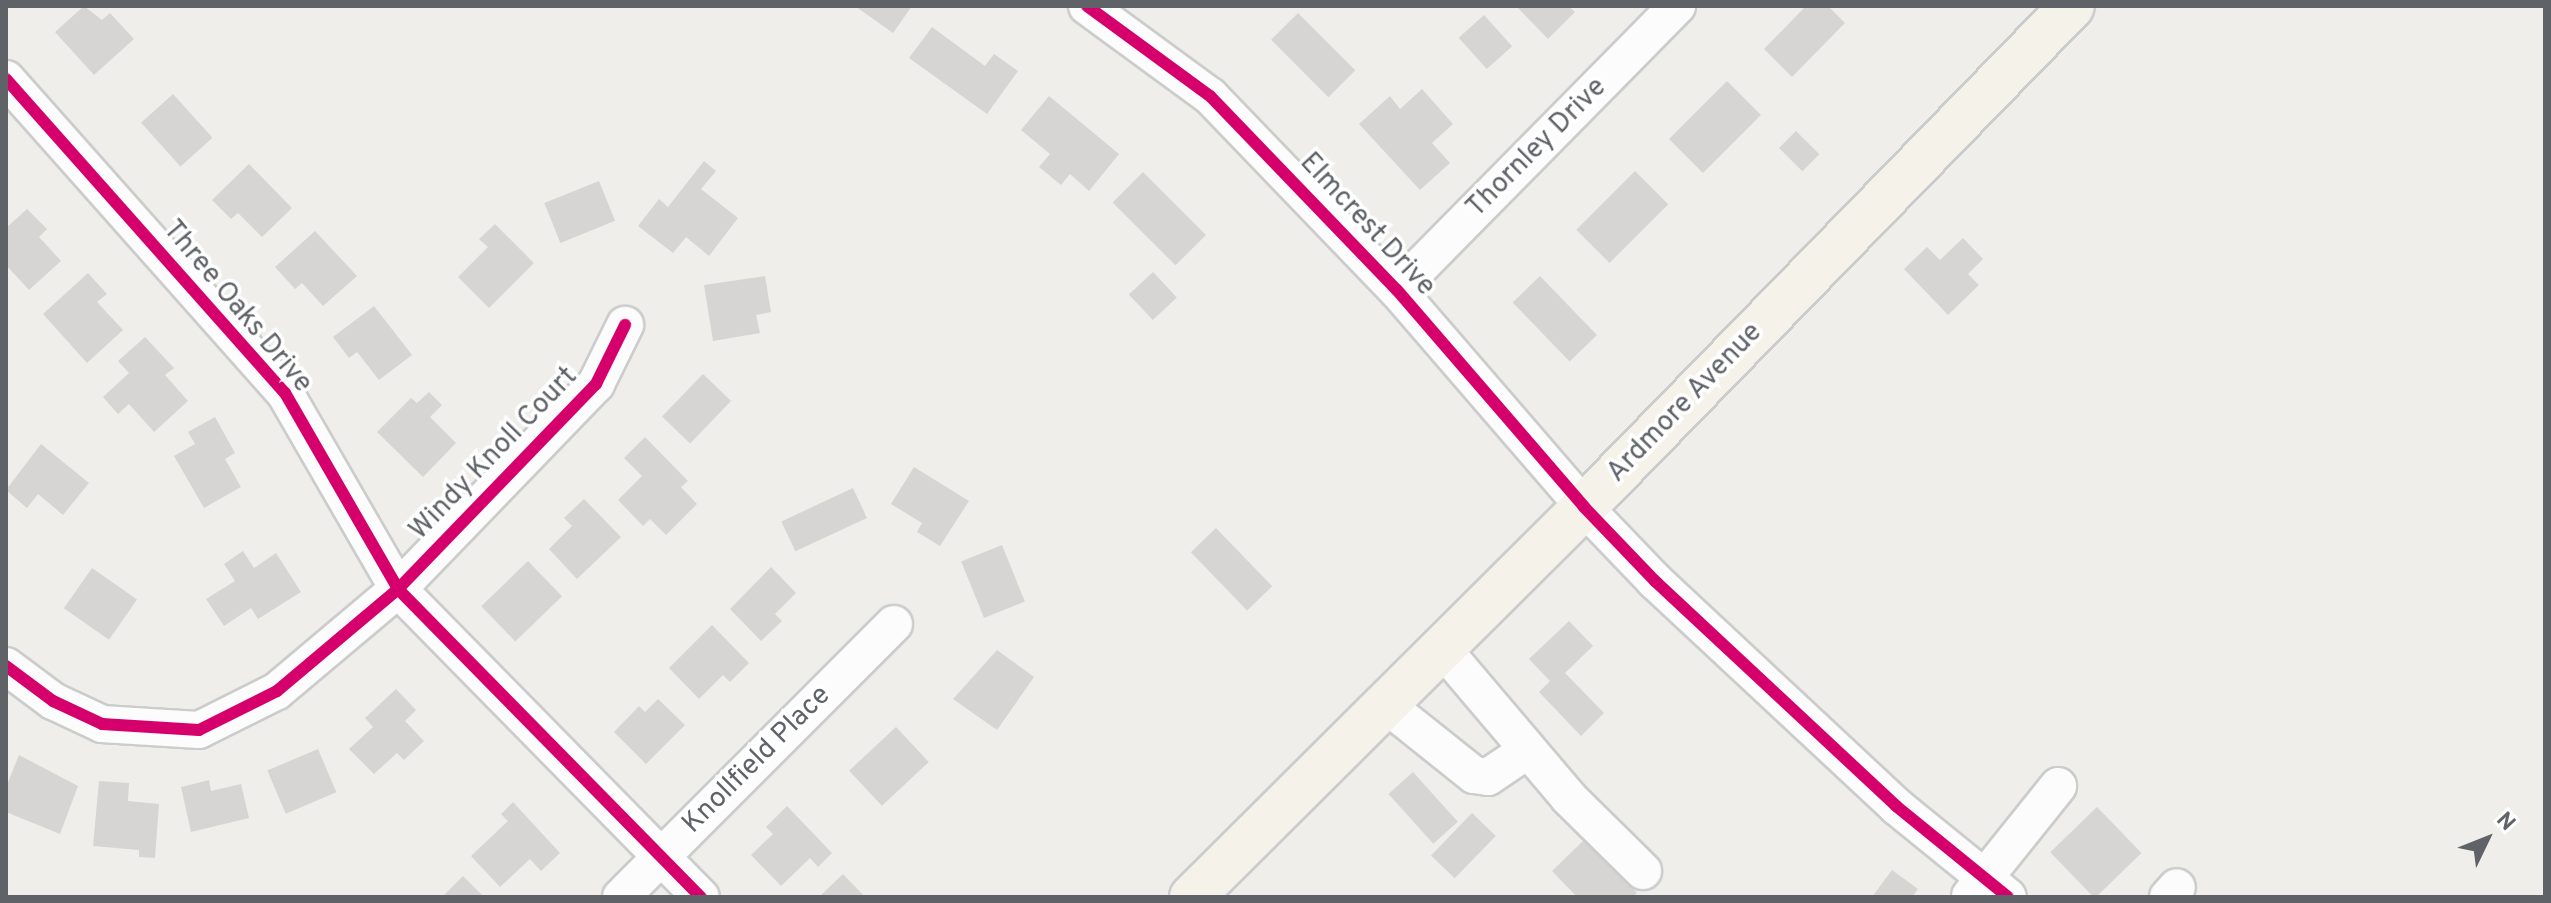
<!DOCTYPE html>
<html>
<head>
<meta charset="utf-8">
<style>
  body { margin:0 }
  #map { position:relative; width:2551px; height:903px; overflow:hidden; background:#efeeea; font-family:Overpass,sans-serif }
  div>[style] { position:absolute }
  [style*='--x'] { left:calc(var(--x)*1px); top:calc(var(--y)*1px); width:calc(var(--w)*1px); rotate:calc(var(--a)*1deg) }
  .building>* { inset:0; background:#d6d5d3; transform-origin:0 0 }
  .roads { filter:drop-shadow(2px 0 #cbcccc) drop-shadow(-2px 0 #cbcccc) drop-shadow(0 2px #cbcccc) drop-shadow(0 -2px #cbcccc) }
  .minor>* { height:36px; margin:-18px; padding:0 18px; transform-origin:18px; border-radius:18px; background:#fdfcfc }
  .major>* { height:44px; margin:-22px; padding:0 22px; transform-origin:22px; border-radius:22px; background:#f4f2e9 }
  .cycleway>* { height:12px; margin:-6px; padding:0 6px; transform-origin:6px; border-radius:6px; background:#d6006c }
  span { translate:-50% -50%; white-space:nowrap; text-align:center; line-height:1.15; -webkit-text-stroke:7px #fff; paint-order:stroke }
  .street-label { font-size:28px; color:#5f6368 }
  .frame { position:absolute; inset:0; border:8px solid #5f6368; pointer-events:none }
  .north { position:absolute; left:2447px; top:799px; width:80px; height:80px; -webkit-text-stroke:6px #fff; paint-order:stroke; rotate:47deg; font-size:22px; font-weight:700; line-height:32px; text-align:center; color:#5f6368 }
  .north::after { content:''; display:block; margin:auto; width:28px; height:36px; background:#5f6368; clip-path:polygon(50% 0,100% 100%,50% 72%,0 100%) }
</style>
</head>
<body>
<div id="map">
  <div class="building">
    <i style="clip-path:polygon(84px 6px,102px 20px,110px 13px,134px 39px,94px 75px,55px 32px)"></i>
    <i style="clip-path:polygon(855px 6px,912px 6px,893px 33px)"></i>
    <i style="clip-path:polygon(1516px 6px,1568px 6px,1575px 12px,1548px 39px)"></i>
    <i style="clip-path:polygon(1806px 6px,1828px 6px,1845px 23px,1792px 77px,1764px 49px)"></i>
    <i style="left:1298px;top:13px;width:81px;height:38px;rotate:45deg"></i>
    <i style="left:1484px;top:15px;width:42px;height:34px;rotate:48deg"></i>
    <i style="clip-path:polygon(932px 27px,985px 66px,994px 54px,1018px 71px,987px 114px,909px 58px)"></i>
    <i style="left:1727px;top:81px;width:48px;height:82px;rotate:45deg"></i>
    <i style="clip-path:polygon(1422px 89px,1453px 124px,1432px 143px,1450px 163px,1420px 190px,1359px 124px,1390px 96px,1400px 109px)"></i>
    <i style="left:173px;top:94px;width:59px;height:43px;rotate:48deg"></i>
    <i style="clip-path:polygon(1049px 96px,1119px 154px,1089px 191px,1070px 174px,1061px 185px,1039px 167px,1050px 154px,1021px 130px)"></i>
    <i style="left:1796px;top:131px;width:33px;height:24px;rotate:45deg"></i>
    <i style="clip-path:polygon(704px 161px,716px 171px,701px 189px,738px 218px,709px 256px,686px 237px,673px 253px,638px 226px,659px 199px,668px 207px)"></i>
    <i style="clip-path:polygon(249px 164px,292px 208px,262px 237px,238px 213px,231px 219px,212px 200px)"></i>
    <i style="left:1635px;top:171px;width:47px;height:83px;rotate:45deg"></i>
    <i style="left:1143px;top:172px;width:89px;height:43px;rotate:45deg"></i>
    <i style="left:599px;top:181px;width:43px;height:59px;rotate:68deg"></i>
    <i style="clip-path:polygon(27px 209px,47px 229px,39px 237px,61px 261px,29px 290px,6px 265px,6px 228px)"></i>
    <i style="clip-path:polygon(495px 224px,534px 263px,489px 308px,458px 277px,488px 247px,479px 239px)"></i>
    <i style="clip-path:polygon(315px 231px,357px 276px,323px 306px,302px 283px,295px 289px,275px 267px)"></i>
    <i style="clip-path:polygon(1963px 238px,1983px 259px,1968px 274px,1979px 285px,1948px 315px,1904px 269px,1927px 247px,1940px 260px)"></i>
    <i style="left:1153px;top:272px;width:35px;height:33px;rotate:47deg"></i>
    <i style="clip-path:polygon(88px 273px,107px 294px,97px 302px,123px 330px,87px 363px,43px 314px)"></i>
    <i style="clip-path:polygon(765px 276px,771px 312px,756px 315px,760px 333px,713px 341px,704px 285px)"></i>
    <i style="left:1540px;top:276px;width:82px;height:38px;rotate:46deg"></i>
    <i style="clip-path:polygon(374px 306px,412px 355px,379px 380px,357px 352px,349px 358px,333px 337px)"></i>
    <i style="clip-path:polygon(145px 337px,174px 368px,165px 375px,188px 401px,154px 432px,129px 404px,118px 414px,103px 397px,129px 373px,118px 361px)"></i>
    <i style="left:703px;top:374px;width:39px;height:59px;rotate:44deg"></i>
    <i style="clip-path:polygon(429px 392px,442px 405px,430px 417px,456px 443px,423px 477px,377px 432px,411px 398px,417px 403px)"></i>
    <i style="clip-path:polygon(215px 417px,235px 453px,225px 459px,241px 487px,204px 508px,174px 456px,195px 444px,188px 432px)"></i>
    <i style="clip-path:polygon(645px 437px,688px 481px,681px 487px,697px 504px,666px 535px,650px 519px,643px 526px,618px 500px,642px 476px,624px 458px)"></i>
    <i style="clip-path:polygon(41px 444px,89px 483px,63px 515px,38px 494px,27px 508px,6px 490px)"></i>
    <i style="clip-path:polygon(914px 467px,969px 501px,940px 546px,917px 532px,922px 523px,891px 504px)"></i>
    <i style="left:853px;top:488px;width:33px;height:79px;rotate:65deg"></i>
    <i style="clip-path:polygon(584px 499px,621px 537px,577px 579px,549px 549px,572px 526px,564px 518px)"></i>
    <i style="left:1216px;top:528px;width:81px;height:35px;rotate:46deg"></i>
    <i style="left:1002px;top:545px;width:61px;height:44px;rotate:68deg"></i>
    <i style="clip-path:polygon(243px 551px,254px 568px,276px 553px,301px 592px,258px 619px,251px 608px,224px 626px,206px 599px,235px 581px,224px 564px)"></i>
    <i style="left:528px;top:561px;width:49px;height:65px;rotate:46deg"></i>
    <i style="clip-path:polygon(771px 567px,796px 593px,775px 614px,782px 621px,761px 641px,730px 609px)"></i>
    <i style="left:92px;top:568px;width:55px;height:49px;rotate:35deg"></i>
    <i style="clip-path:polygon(1569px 621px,1593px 646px,1565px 673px,1604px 713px,1581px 736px,1539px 692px,1550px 681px,1529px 659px)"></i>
    <i style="clip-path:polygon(712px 625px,749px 663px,730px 682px,723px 675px,699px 699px,669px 668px)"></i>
    <i style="clip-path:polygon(997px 650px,1034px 677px,997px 730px,953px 699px)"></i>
    <i style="clip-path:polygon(396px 689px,416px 710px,405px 721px,424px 741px,404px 760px,397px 753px,374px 774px,349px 749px,373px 727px,365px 718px)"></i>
    <i style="clip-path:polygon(658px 699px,685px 725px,646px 764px,614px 732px,639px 706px,645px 712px)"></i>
    <i style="left:896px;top:727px;width:48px;height:64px;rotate:47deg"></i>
    <i style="left:318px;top:749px;width:47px;height:55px;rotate:67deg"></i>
    <i style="clip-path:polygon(19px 755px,78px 786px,60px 834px,6px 812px,6px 787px)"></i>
    <i style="left:1413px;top:772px;width:67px;height:33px;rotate:48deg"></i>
    <i style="clip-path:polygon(209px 780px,211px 791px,241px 784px,249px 818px,191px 832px,181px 787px)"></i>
    <i style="clip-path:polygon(99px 781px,129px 783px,128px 801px,159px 804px,155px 858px,139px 857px,139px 850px,93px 846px)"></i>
    <i style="clip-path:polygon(513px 802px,560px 853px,541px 871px,530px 859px,500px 887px,471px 856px,508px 821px,501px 814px)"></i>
    <i style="clip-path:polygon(787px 806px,832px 853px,818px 867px,810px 858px,781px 886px,751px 855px,773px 834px,766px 827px)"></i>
    <i style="left:2097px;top:807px;width:64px;height:65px;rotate:46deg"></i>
    <i style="left:1472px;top:813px;width:33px;height:59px;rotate:44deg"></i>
    <i style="clip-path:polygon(1585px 839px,1637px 893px,1633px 897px,1577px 897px,1552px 871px)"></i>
    <i style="clip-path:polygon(1892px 870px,1918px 889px,1912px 897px,1872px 897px)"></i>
    <i style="clip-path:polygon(843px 874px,865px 897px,819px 897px)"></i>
    <i style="clip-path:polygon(463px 876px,484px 897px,442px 897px)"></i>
  </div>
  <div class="roads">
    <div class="minor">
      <i style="--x:1087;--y:6;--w:152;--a:36.2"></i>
      <i style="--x:1210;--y:96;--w:269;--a:46.1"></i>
      <i style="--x:1397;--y:290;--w:286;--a:49.2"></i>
      <i style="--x:1584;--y:507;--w:103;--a:46.2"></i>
      <i style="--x:1655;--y:581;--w:330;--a:43"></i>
      <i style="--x:1896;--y:806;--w:144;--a:39.1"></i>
      <i style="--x:6;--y:79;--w:420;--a:48.4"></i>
      <i style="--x:285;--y:393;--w:226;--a:60"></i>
      <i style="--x:398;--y:589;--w:432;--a:45.5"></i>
      <i style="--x:1397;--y:290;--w:399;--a:-45.4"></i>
      <i style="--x:1442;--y:648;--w:197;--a:49.7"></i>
      <i style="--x:1569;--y:798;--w:104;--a:44.6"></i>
      <i style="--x:6;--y:666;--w:59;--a:36.7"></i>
      <i style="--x:53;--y:701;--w:54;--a:25.1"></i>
      <i style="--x:102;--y:724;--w:97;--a:3.5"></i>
      <i style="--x:199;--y:730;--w:87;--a:-26.6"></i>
      <i style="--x:277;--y:691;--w:158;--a:-40.1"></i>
      <i style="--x:398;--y:589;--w:285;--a:-46"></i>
      <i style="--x:596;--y:384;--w:66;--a:-63.8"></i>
      <i style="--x:1385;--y:704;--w:114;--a:38.6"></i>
      <i style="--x:1474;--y:775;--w:14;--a:8"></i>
      <i style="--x:1488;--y:777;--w:48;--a:-34"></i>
      <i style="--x:1970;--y:896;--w:141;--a:-51.3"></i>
      <i style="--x:621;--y:897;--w:386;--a:-45"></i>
      <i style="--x:2168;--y:897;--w:13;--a:-48"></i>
    </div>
    <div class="major">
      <i style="--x:1192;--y:897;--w:553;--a:-44.85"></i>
      <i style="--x:1584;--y:507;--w:699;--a:-45.75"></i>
    </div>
  </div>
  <div class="cycleway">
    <i style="--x:1087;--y:6;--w:152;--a:36.2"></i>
    <i style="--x:1210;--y:96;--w:269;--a:46.1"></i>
    <i style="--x:1397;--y:290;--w:286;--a:49.2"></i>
    <i style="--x:1584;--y:507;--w:103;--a:46.2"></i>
    <i style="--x:1655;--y:581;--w:330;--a:43"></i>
    <i style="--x:1896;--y:806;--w:144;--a:39.1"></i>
    <i style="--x:6;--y:79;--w:420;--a:48.4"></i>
    <i style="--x:285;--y:393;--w:226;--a:60"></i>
    <i style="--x:398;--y:589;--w:432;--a:45.5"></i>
    <i style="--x:6;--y:666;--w:59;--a:36.7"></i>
    <i style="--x:53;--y:701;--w:54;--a:25.1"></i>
    <i style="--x:102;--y:724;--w:97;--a:3.5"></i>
    <i style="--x:199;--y:730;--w:87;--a:-26.6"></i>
    <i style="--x:277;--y:691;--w:158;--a:-40.1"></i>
    <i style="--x:398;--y:589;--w:285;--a:-46"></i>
    <i style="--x:596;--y:384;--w:66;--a:-63.8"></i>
  </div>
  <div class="street-label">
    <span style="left:1537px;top:148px;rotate:-45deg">Thornley Drive</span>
    <span style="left:1367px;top:225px;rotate:47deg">Elmcrest Drive</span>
    <span style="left:237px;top:307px;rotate:50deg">Three Oaks Drive</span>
    <span style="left:1685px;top:403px;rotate:-46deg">Ardmore Avenue</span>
    <span style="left:494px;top:454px;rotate:-46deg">Windy Knoll Court</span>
    <span style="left:757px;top:760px;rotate:-45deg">Knollfield Place</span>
  </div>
  <div class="frame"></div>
  <div class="north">N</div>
</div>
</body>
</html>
